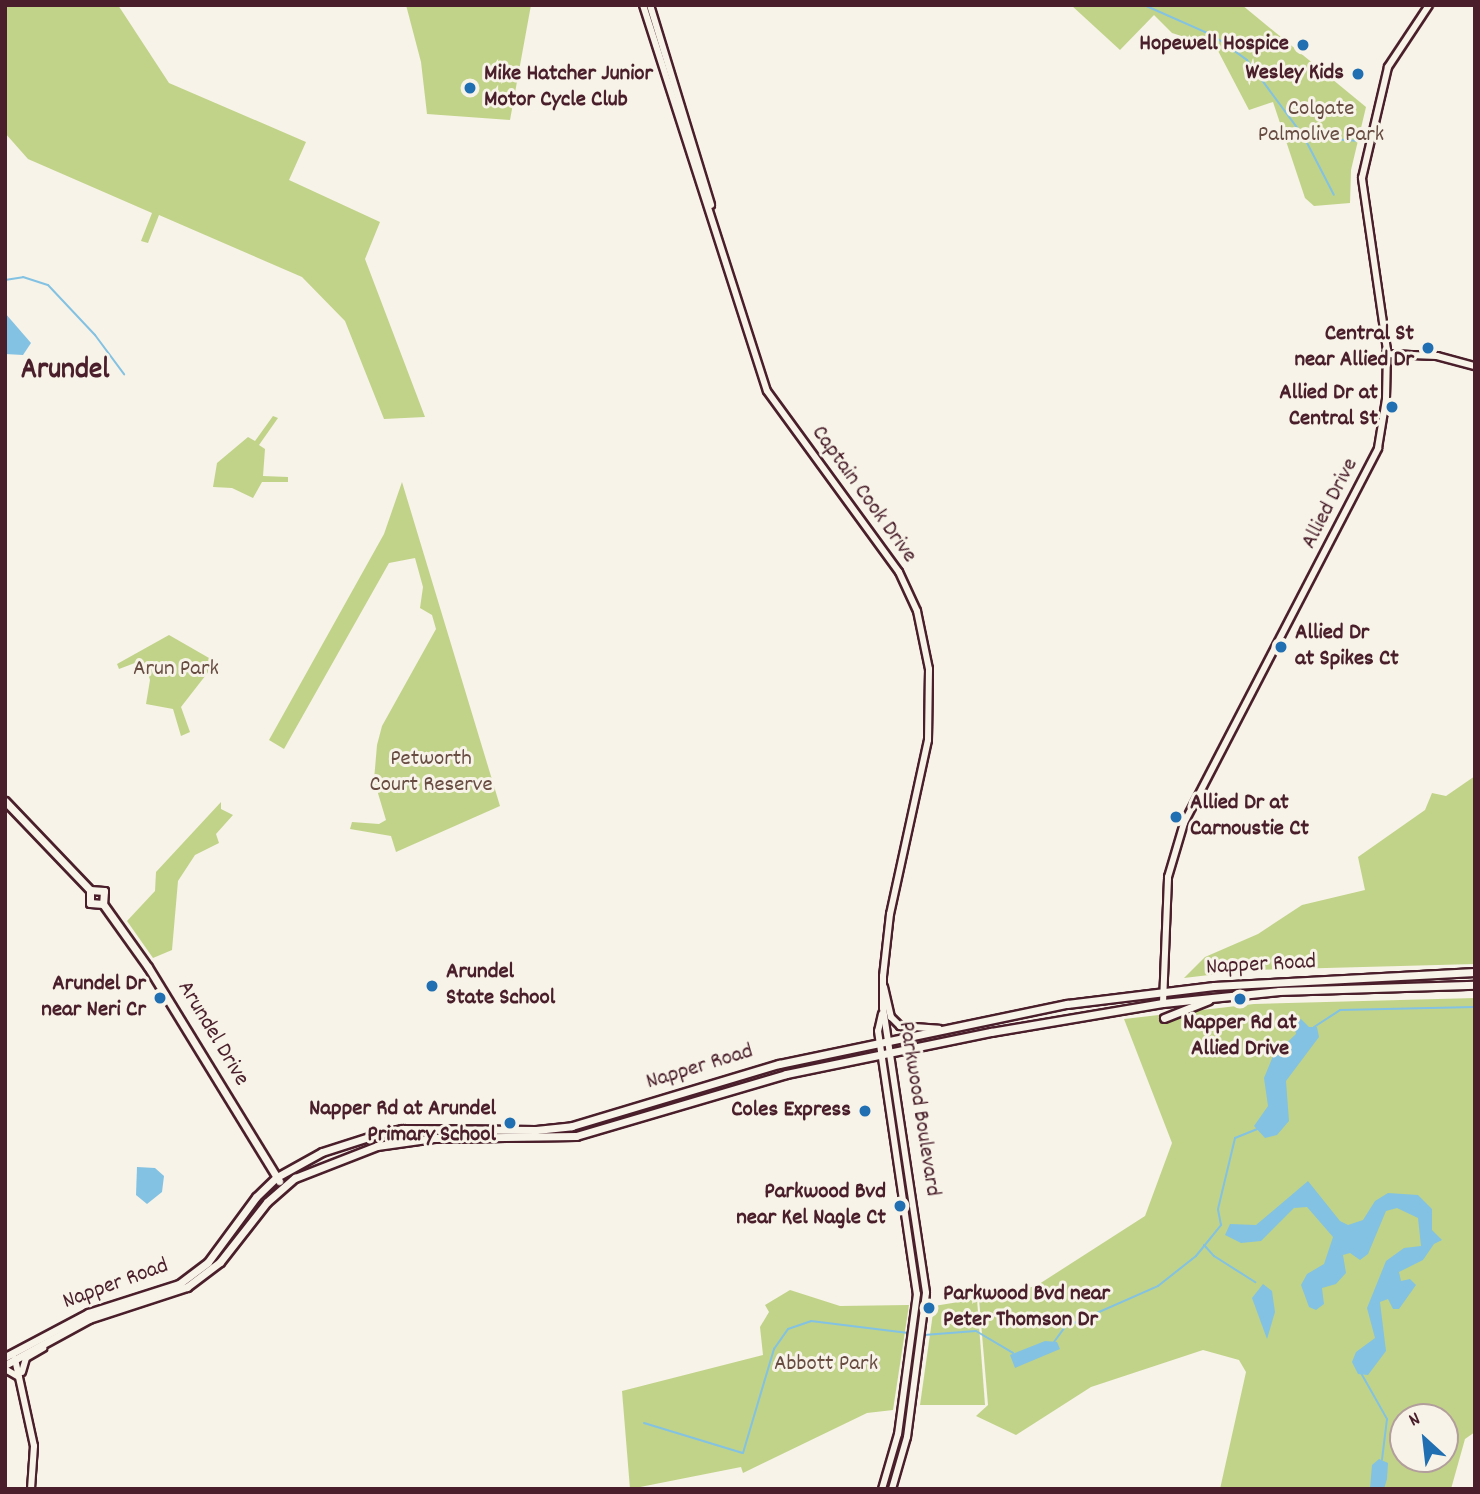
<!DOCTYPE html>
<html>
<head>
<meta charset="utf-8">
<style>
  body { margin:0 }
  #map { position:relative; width:1480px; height:1494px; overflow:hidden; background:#f7f3e8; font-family:Dekko,sans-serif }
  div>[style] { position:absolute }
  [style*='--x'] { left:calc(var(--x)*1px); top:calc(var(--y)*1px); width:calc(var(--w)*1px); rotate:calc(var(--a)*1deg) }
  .green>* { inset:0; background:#c1d388 }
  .water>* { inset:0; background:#83c2e3 }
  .stream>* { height:2px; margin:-1px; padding:0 1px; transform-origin:1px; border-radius:1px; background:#83c2e3 }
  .roads { filter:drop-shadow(2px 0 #4a1f2b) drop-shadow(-2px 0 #4a1f2b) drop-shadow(0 2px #4a1f2b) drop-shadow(0 -2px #4a1f2b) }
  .tertiary>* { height:6px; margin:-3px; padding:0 3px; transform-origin:3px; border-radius:3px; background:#f7f3e8 }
  .secondary>* { height:7px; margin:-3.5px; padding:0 3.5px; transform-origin:3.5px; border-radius:3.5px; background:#f7f3e8 }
  .dots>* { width:19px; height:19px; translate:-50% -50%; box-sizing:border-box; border:4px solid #f7f3e8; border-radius:50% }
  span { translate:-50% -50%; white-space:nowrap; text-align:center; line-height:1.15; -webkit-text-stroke:6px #f7f3e8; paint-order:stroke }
  .poi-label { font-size:23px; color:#4a1f2b; font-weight:700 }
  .right { translate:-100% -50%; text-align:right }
  .left { translate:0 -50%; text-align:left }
  .park-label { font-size:23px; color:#684c42 }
  .street-label { font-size:23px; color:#4a1f2b }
  .district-label { font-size:30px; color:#4a1f2b; font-weight:700 }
  .frame { position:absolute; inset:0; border:7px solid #4a1f2b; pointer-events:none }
  .north { position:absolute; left:1389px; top:1403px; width:70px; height:70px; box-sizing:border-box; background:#f7f3e8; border:2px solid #b29e9c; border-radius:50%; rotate:333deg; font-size:19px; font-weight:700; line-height:28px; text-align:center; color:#4a1f2b }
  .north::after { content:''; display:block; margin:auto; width:24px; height:32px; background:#1f6fb2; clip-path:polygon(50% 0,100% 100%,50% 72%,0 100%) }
</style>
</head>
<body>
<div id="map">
  <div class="green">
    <i style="clip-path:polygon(5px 5px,118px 5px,169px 83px,306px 142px,289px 180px,380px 222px,365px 259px,425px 417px,384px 419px,345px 321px,302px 277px,159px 215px,148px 243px,141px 241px,152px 213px,28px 159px,5px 133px)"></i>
    <i style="clip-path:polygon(406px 5px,531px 5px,510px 120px,427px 114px,421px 62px)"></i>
    <i style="clip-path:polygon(1071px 5px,1242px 5px,1366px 107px,1351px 170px,1350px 203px,1314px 206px,1305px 198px,1273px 102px,1249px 110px,1216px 47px,1172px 33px,1154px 15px,1120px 50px)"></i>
    <i style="clip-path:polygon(273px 416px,278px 418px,259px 445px,265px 449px,263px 476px,288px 477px,288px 482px,262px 482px,253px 498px,232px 488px,213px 487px,217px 463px,248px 437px,255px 441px)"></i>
    <i style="clip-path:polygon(402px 482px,500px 806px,396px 852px,391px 836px,350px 829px,352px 822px,379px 824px,386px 820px,374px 780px,377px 745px,382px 726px,436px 629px,432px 615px,420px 608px,423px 587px,415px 558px,389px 563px,284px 749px,269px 740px,384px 534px)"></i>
    <i style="clip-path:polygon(169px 635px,216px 662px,181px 707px,190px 732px,181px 736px,173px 709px,146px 704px,150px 680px,145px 664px,140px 661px,119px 669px,117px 664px)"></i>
    <i style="clip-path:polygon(1475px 776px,1475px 964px,1251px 970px,1184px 978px,1205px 957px,1258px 934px,1302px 905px,1365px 890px,1358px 857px,1425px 810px,1432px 793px,1446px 796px)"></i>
    <i style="clip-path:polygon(221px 802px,221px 809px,233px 815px,216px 834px,219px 843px,195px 855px,178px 881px,172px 950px,153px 958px,127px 921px,155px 891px,156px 872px)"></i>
    <i style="clip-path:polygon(evenodd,1475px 998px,1475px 1432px,1465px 1439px,1451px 1489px,1220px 1489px,1246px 1372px,1239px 1360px,1203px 1350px,1091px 1387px,1016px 1435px,976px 1416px,988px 1405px,979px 1299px,1036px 1286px,1145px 1216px,1172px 1143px,1124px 1019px,1254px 1004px,1475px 998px,1403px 1417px,1445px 1417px,1445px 1459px,1403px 1459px,1403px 1417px)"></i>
    <i style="clip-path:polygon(790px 1290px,840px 1306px,909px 1305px,893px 1410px,867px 1413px,743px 1473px,741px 1467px,630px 1489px,622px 1391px,763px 1355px,760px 1327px,769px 1312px,765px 1305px)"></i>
    <i style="clip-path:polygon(977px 1299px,985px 1405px,920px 1405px,934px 1306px)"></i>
  </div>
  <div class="water">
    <i style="clip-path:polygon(5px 313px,31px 343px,23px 355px,5px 354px)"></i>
    <i style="clip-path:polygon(1301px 1019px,1309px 1027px,1317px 1027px,1319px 1037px,1286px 1081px,1289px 1121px,1277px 1135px,1265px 1138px,1254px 1126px,1268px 1106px,1264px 1078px,1273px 1056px,1296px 1034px,1294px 1022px)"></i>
    <i style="clip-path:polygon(137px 1167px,155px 1168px,164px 1176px,162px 1192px,147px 1204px,136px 1195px)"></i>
    <i style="clip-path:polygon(1308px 1181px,1340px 1221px,1348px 1225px,1363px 1220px,1375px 1201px,1388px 1193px,1418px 1195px,1432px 1209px,1432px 1230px,1442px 1240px,1434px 1244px,1423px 1260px,1399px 1272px,1401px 1281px,1410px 1279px,1416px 1285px,1399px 1309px,1393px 1309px,1388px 1299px,1380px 1302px,1386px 1351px,1368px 1375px,1358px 1374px,1352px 1362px,1356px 1352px,1375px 1338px,1367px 1308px,1386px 1261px,1404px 1248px,1421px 1246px,1418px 1218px,1397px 1208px,1386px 1211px,1368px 1254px,1360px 1260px,1350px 1253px,1343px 1255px,1346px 1273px,1336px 1284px,1322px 1288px,1324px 1304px,1316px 1310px,1309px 1307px,1301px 1285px,1307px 1274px,1324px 1264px,1333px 1237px,1307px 1207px,1294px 1208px,1261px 1241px,1241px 1243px,1225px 1235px,1230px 1224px,1256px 1225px)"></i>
    <i style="clip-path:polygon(1263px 1284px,1272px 1291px,1275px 1312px,1267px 1339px,1252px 1298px)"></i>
    <i style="clip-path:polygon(1045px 1341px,1057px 1342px,1060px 1349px,1015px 1368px,1010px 1355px)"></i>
    <i style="clip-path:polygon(1379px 1459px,1388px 1463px,1387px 1479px,1384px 1489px,1370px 1489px,1372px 1465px)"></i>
  </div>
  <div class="stream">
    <i style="--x:1144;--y:5;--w:77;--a:23.9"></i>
    <i style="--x:1214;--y:36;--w:41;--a:36"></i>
    <i style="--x:1247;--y:60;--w:96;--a:53.5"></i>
    <i style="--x:1304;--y:137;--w:56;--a:4.1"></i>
    <i style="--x:1304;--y:137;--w:65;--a:62.7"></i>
    <i style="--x:5;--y:280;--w:18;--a:-9"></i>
    <i style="--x:23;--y:277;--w:26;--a:18"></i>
    <i style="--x:48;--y:285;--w:69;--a:46.8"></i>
    <i style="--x:95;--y:335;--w:49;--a:53.4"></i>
    <i style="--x:1314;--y:1027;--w:31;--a:-33"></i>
    <i style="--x:1340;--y:1010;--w:135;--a:-1.3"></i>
    <i style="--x:1204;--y:1245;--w:15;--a:48"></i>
    <i style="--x:1214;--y:1256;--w:49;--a:32.4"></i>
    <i style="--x:924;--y:1335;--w:52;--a:-4.4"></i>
    <i style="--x:976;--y:1331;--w:43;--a:30.7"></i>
    <i style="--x:1054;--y:1342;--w:19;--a:-54"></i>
    <i style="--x:1065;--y:1327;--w:102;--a:-23.8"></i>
    <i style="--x:1158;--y:1286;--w:48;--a:-38.3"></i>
    <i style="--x:1196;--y:1256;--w:40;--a:-51"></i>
    <i style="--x:1221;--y:1225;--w:16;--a:-101"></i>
    <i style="--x:1218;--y:1209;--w:73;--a:-76.5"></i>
    <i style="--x:1235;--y:1138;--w:24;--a:-22"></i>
    <i style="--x:1361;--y:1373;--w:53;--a:60.5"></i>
    <i style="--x:1387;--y:1419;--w:41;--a:97"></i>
    <i style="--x:644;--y:1423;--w:103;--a:16.9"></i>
    <i style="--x:743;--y:1453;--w:109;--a:-73.4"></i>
    <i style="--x:774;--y:1349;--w:24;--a:-55"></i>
    <i style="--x:788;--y:1329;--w:24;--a:-19"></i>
    <i style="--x:811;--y:1321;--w:98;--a:7.1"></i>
  </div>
  <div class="roads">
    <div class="tertiary">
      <i style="--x:643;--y:5;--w:405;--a:72.2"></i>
      <i style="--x:767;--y:391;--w:224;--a:53.9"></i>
      <i style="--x:899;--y:572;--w:43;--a:65.2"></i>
      <i style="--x:917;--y:611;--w:59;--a:78.3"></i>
      <i style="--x:929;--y:669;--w:71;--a:90.8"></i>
      <i style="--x:928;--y:740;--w:178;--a:102.3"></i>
      <i style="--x:890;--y:914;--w:62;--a:96.4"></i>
      <i style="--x:883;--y:976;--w:32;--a:90"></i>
      <i style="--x:883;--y:1008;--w:288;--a:81.4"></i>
      <i style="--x:926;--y:1293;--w:145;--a:97.5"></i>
      <i style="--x:907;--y:1437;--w:54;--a:106.1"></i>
      <i style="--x:650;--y:5;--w:209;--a:73"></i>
      <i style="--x:1386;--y:354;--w:51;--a:2.2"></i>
      <i style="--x:1437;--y:356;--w:39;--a:15"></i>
      <i style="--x:884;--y:987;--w:31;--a:77"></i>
      <i style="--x:891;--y:1017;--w:13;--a:45"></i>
      <i style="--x:900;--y:1026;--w:39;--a:4"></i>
      <i style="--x:1163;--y:1003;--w:126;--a:-87.7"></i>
      <i style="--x:1168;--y:877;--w:56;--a:-73.5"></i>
      <i style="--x:1184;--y:823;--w:422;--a:-62.6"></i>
      <i style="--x:1378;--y:448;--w:50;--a:-80.7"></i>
      <i style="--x:1386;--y:399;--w:49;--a:-88.8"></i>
      <i style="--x:1387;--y:350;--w:174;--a:-98.3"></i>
      <i style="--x:1362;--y:178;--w:114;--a:-76.8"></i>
      <i style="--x:1388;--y:67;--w:74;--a:-56.5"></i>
      <i style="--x:882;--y:1014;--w:17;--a:103"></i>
      <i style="--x:878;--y:1031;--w:266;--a:81.6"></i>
      <i style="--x:917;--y:1294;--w:141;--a:97.7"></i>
      <i style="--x:898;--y:1434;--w:57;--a:106.2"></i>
      <i style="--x:15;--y:1359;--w:89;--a:77.7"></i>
      <i style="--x:34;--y:1446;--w:43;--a:94"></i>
      <i style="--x:5;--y:1369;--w:16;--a:30"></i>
      <i style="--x:22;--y:1372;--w:15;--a:-74"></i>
      <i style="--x:26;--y:1358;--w:20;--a:-30"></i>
    </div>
    <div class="secondary">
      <i style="--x:5;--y:801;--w:123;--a:46.3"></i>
      <i style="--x:90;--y:890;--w:14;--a:4"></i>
      <i style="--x:104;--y:891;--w:13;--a:94"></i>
      <i style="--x:90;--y:890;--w:13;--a:90"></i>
      <i style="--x:90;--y:903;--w:13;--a:4"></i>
      <i style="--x:103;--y:904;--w:77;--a:54.5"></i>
      <i style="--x:148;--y:967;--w:251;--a:58.5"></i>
      <i style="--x:1164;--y:1018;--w:48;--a:-21.8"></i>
      <i style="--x:5;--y:1357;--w:94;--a:-27.9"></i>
      <i style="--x:88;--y:1313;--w:96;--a:-17.7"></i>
      <i style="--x:179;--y:1284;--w:36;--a:-37"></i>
      <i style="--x:208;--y:1262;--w:81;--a:-53.6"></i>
      <i style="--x:256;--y:1197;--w:29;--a:-44"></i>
      <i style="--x:277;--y:1177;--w:51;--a:-29.1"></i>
      <i style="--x:322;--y:1152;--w:59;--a:-17.8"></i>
      <i style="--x:378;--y:1134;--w:25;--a:-12"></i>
      <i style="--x:402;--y:1129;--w:134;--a:0.4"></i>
      <i style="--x:536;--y:1130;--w:36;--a:-6"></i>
      <i style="--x:572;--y:1126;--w:216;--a:-16.7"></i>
      <i style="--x:779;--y:1064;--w:294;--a:-11.8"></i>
      <i style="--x:1067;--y:1004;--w:148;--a:-7"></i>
      <i style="--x:1214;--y:986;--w:261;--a:-3.1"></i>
      <i style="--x:5;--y:1365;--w:96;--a:-28.7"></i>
      <i style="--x:89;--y:1319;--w:103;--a:-18.1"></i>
      <i style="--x:187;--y:1287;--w:41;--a:-37.1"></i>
      <i style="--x:220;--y:1262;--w:76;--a:-51.9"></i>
      <i style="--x:267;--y:1202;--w:37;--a:-41"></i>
      <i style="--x:295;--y:1178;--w:88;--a:-21.3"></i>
      <i style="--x:377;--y:1146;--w:59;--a:-7.9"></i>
      <i style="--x:435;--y:1138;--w:141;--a:-0.8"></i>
      <i style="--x:576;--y:1136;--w:219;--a:-16.4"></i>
      <i style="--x:786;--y:1074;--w:209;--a:-11.6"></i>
      <i style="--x:991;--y:1032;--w:174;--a:-9.6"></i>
      <i style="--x:1163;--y:1003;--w:117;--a:-5.9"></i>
      <i style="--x:1279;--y:991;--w:196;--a:-1.8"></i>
    </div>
  </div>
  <div class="dots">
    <i style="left:1303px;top:45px;background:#1f6fb2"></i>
    <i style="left:1358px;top:74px;background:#1f6fb2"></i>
    <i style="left:470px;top:88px;background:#1f6fb2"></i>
    <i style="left:1428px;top:348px;background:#1f6fb2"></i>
    <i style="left:1392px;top:407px;background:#1f6fb2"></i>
    <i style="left:1281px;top:647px;background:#1f6fb2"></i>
    <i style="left:1176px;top:817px;background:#1f6fb2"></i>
    <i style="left:432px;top:986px;background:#1f6fb2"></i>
    <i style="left:160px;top:998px;background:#1f6fb2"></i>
    <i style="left:1240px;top:999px;background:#1f6fb2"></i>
    <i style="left:865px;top:1111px;background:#1f6fb2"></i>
    <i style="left:510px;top:1123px;background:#1f6fb2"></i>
    <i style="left:900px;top:1206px;background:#1f6fb2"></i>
    <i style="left:929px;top:1308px;background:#1f6fb2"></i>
  </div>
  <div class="poi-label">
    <span class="right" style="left:1289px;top:45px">Hopewell Hospice</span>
    <span class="right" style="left:1344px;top:74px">Wesley Kids</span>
    <span class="left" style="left:484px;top:88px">Mike Hatcher Junior<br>Motor Cycle Club</span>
    <span class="right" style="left:1414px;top:348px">Central St<br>near Allied Dr</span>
    <span class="right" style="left:1378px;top:407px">Allied Dr at<br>Central St</span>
    <span class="left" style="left:1295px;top:647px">Allied Dr<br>at Spikes Ct</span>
    <span class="left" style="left:1190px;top:817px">Allied Dr at<br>Carnoustie Ct</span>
    <span class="left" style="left:446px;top:986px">Arundel<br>State School</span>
    <span class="right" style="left:146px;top:998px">Arundel Dr<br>near Neri Cr</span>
    <span style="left:1240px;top:1037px">Napper Rd at<br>Allied Drive</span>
    <span class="right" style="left:496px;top:1123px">Napper Rd at Arundel<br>Primary School</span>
    <span class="right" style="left:851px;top:1111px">Coles Express</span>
    <span class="right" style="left:886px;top:1206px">Parkwood Bvd<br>near Kel Nagle Ct</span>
    <span class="left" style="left:943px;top:1308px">Parkwood Bvd near<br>Peter Thomson Dr</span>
  </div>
  <div class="park-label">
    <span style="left:1321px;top:123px">Colgate<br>Palmolive Park</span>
    <span style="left:176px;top:670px">Arun Park</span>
    <span style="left:431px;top:773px">Petworth<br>Court Reserve</span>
    <span style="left:826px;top:1365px">Abbott Park</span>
  </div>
  <div class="street-label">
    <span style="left:863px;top:495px;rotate:54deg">Captain Cook Drive</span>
    <span style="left:1331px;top:504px;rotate:-63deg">Allied Drive</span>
    <span style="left:1261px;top:966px;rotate:-3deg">Napper Road</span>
    <span style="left:212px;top:1034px;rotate:59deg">Arundel Drive</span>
    <span style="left:700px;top:1068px;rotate:-17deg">Napper Road</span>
    <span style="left:918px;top:1109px;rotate:81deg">Parkwood Boulevard</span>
    <span style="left:116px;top:1285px;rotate:-20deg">Napper Road</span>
  </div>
  <div class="district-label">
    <span style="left:65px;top:372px">Arundel</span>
  </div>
  <div class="frame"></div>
  <div class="north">N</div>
</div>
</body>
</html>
